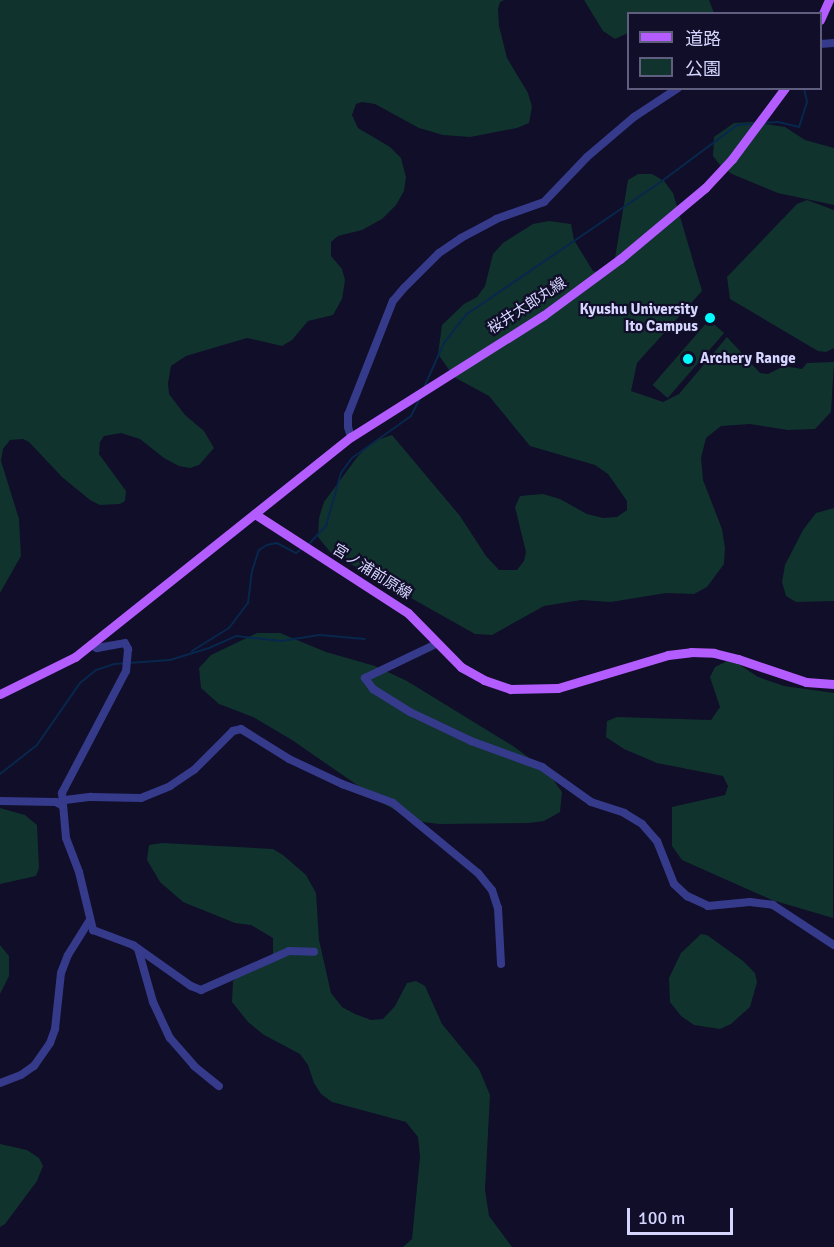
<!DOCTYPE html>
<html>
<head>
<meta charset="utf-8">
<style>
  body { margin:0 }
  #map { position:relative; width:834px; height:1247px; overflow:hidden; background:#100e28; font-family:Signika,"Noto Sans JP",sans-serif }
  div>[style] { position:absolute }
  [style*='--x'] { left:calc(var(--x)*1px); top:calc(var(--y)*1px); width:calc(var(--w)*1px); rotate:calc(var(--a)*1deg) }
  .green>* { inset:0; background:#10332e; transform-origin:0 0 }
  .stream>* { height:2px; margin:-1px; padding:0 1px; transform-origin:1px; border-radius:1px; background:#08274d }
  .minor>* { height:8px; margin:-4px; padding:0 4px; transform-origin:4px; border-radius:4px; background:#353a8b }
  .major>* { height:9px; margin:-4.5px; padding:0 4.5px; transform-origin:4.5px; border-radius:4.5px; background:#b35cff }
  .dots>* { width:16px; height:16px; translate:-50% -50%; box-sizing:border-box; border:3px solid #100e28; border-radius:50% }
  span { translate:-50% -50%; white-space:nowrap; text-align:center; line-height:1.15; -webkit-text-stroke:4.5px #100e28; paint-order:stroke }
  .street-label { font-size:15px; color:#d6d5ff }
  .poi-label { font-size:15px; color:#d6d5ff; font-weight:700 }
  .right { translate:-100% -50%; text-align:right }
  .left { translate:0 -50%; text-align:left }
  .legend { position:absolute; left:627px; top:12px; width:195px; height:78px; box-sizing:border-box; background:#100e28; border:2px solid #5f5e7e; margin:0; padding:8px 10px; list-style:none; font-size:18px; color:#d6d5ff }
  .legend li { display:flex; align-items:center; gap:12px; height:30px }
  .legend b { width:30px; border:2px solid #5f5e7e }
  .scale { position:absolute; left:627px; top:1208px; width:106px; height:27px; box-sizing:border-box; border:3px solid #d6d5ff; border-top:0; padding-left:8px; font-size:18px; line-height:21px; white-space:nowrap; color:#d6d5ff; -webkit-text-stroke:4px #100e28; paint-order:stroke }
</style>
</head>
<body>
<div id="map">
  <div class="green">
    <i style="clip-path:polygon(0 0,504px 0,500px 2px,498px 9px,499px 26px,507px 58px,528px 93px,532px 107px,529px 123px,517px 128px,470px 137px,443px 135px,419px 128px,375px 104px,362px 102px,356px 104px,352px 115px,358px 128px,390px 147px,401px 158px,406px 177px,404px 191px,396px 205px,382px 219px,362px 230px,338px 236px,331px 242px,331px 256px,342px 269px,345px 280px,342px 299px,333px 315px,308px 321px,292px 340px,282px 346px,247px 338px,186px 356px,171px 366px,168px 383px,169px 394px,185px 415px,204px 431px,214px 448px,199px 465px,190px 468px,179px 466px,164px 458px,140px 439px,121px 433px,104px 436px,100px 442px,99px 454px,126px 491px,125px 501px,120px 504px,100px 505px,90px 500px,62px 477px,29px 442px,23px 439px,10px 440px,3px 449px,1px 461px,19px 519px,21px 556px,0 593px)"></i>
    <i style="clip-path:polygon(584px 0,709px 0,714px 13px,628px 14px,628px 33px,615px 39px,603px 31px)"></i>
    <i style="clip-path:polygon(752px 122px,785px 127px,805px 140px,834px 148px,834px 205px,778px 193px,732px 174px,720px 165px,713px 156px,714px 137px,734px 123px)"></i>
    <i style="clip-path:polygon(638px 174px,652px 174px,664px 181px,673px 193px,702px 291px,637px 363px,631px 391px,663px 402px,679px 394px,727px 337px,760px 373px,768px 374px,784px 366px,802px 369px,807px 363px,834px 362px,831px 412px,815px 429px,788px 430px,750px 424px,721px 426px,706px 438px,701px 458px,703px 480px,722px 529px,725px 548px,724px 564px,707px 587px,694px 594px,666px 593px,611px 602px,581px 600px,544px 606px,492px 635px,475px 634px,331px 553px,318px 537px,319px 518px,324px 502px,358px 456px,374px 441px,392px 435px,460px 516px,486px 556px,499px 570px,517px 570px,524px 561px,526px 552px,515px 507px,520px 496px,543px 494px,560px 499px,587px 514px,603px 518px,617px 517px,627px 510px,627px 501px,608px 474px,595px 465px,530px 446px,489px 396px,454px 377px,438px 354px,442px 325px,464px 304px,477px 297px,485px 286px,493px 254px,503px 243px,533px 224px,549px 221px,571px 224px,574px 240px,593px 271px,605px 274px,613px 270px,628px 180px)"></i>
    <i style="clip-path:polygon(807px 200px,834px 210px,834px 348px,826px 352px,818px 351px,730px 299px,727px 277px,797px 204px)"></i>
    <i style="left:709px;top:320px;width:20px;height:86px;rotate:41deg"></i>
    <i style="clip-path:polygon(834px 508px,834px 601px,796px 602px,786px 596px,782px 582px,785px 565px,803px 530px,816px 513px)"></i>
    <i style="clip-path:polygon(257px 633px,280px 633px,326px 652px,375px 666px,407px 681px,513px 746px,547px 771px,562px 792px,560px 812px,544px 821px,529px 823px,439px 824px,415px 821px,386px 805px,292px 740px,253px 717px,219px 704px,201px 688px,199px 668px,211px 655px)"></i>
    <i style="clip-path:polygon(727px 661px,734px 661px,758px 677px,784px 686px,834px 693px,833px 918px,772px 900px,682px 860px,672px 846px,672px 807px,725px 795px,728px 786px,723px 776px,657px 763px,624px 749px,606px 737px,607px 721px,617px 717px,711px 720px,720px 707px,710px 677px,715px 667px)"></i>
    <i style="clip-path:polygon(0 808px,25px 815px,37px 825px,39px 868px,36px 876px,0 884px)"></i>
    <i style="clip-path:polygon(162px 843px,273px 849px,283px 855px,306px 875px,316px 893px,319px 940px,331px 993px,342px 1007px,355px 1014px,371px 1020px,383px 1019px,395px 1006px,407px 983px,416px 981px,425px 986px,442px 1024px,479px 1069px,490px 1095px,485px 1190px,489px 1216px,512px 1247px,403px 1247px,412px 1239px,420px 1157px,418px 1137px,406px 1122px,332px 1102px,321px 1094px,314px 1083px,308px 1065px,300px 1054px,264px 1035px,248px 1022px,232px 1002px,233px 981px,247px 967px,273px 956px,273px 938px,251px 925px,235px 923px,183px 902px,160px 882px,147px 860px,149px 845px)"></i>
    <i style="clip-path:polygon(701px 934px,707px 935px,743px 961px,755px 973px,757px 982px,750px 1007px,731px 1024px,720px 1029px,694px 1025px,681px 1016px,670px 1002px,669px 978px,681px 953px)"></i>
    <i style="clip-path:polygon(0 945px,9px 956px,9px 976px,0 994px)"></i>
    <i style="clip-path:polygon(0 1144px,27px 1150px,39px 1158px,43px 1166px,37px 1181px,5px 1224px,0 1227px)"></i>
  </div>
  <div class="stream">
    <i style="--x:762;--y:123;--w:16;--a:-4"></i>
    <i style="--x:778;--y:122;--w:22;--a:13"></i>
    <i style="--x:799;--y:127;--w:26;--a:-72"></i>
    <i style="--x:807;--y:102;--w:14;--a:-102"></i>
    <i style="--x:425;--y:385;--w:46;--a:-65.7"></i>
    <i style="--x:444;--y:343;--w:37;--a:-52"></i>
    <i style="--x:467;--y:314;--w:236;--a:-34.3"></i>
    <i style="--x:662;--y:181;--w:94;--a:-36.7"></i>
    <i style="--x:737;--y:125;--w:16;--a:-4"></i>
    <i style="--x:308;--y:545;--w:26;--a:-47"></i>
    <i style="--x:326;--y:526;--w:55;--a:-74.2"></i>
    <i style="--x:341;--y:473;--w:19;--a:-54"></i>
    <i style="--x:352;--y:458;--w:72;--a:-35.4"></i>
    <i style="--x:411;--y:416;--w:22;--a:-63"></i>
    <i style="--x:192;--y:651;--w:44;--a:-31.9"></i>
    <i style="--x:229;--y:628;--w:31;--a:-53"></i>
    <i style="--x:248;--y:603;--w:32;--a:-83"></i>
    <i style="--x:252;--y:571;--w:22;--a:-72"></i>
    <i style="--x:259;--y:550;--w:9;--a:-32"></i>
    <i style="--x:267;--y:545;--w:10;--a:-11"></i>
    <i style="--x:277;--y:543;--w:21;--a:28"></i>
    <i style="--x:296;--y:553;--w:9;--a:-36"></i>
    <i style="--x:0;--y:774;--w:47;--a:-38.1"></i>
    <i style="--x:37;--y:745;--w:75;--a:-55.3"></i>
    <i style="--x:80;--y:683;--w:21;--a:-39"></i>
    <i style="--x:96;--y:670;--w:19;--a:-18"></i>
    <i style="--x:114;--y:664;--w:56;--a:-4.1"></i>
    <i style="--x:170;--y:660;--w:41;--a:-17.1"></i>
    <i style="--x:209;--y:648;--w:30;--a:-24"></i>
    <i style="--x:236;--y:636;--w:45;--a:6.3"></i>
    <i style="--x:281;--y:641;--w:39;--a:-9"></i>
    <i style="--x:320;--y:635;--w:45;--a:5.1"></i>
  </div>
  <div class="minor">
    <i style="--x:820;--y:44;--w:14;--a:-4"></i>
    <i style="--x:351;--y:437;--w:10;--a:-107"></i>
    <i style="--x:348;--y:427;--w:12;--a:-90"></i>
    <i style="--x:348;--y:415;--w:123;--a:-68.5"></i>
    <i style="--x:393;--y:301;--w:17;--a:-50"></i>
    <i style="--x:404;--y:288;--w:49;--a:-45"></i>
    <i style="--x:439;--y:253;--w:27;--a:-34"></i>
    <i style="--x:461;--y:238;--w:40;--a:-28"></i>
    <i style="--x:496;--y:219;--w:51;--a:-19.5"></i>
    <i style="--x:544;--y:202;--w:62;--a:-46.3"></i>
    <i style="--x:587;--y:157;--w:62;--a:-40.4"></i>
    <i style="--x:634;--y:117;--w:53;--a:-33.4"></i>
    <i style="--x:436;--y:644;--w:79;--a:154.4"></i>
    <i style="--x:365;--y:678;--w:14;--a:54"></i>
    <i style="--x:373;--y:689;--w:44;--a:31.9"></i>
    <i style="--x:410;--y:712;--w:68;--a:25.4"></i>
    <i style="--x:471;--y:741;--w:76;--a:20.1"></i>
    <i style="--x:542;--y:767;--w:60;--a:35.5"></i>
    <i style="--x:591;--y:802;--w:35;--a:18"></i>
    <i style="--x:624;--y:813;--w:21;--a:31"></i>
    <i style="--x:642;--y:824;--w:23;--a:49"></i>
    <i style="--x:657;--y:841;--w:46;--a:68.4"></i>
    <i style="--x:674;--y:884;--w:18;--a:43"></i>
    <i style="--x:687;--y:896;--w:23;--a:25"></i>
    <i style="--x:708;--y:906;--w:42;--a:-5.4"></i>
    <i style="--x:750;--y:902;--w:23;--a:7"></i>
    <i style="--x:773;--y:905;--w:73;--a:33.3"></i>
    <i style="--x:91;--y:645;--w:7;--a:27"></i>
    <i style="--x:97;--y:648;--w:28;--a:-10"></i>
    <i style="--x:125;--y:643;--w:7;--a:63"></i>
    <i style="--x:128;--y:649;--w:22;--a:95"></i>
    <i style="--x:126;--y:671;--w:138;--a:117.7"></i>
    <i style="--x:62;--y:793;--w:45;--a:84.9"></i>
    <i style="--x:66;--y:838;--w:36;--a:69"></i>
    <i style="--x:79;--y:872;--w:60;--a:76.4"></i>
    <i style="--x:93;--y:930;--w:43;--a:20.6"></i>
    <i style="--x:133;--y:945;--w:71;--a:35.3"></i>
    <i style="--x:191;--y:986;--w:11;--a:22"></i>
    <i style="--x:201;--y:990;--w:96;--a:-23.9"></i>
    <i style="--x:289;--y:951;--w:25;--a:2"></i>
    <i style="--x:65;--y:800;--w:26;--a:-7"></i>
    <i style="--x:91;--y:797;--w:50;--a:1.1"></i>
    <i style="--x:141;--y:798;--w:31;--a:-22"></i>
    <i style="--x:170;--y:786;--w:29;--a:-34"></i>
    <i style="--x:194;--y:770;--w:55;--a:-45"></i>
    <i style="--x:233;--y:731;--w:8;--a:-14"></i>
    <i style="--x:241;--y:729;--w:57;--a:32"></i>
    <i style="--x:289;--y:759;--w:59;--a:25.3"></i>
    <i style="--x:342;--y:784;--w:54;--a:20.4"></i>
    <i style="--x:393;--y:803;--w:110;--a:39.5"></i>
    <i style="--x:478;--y:873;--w:22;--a:51"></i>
    <i style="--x:492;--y:890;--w:19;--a:72"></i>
    <i style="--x:498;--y:908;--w:56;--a:86.9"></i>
    <i style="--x:0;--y:801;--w:56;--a:1"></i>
    <i style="--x:56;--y:802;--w:8;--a:30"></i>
    <i style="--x:138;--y:949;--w:55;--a:74.2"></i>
    <i style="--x:153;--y:1002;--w:40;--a:65"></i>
    <i style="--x:170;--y:1038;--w:37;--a:49"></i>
    <i style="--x:194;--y:1066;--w:32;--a:39"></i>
    <i style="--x:0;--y:1083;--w:22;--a:-21"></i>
    <i style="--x:21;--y:1075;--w:16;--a:-35"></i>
    <i style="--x:34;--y:1066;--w:28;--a:-55"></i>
    <i style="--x:50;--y:1043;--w:15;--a:-70"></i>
    <i style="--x:55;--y:1029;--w:56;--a:-83.9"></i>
    <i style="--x:61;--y:973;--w:19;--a:-69"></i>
    <i style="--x:68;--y:955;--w:40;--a:-58"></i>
  </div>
  <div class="major">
    <i style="--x:820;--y:20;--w:22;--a:-66"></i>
    <i style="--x:255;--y:514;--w:182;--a:32.9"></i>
    <i style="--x:408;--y:613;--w:76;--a:45.5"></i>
    <i style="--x:461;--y:667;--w:26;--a:29"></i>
    <i style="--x:484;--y:680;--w:28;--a:19"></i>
    <i style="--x:510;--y:689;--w:48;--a:-1.2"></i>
    <i style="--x:558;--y:688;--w:115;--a:-16.7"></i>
    <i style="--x:668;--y:655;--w:23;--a:-7"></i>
    <i style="--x:691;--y:652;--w:23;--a:2"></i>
    <i style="--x:714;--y:653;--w:25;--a:14"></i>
    <i style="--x:738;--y:659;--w:72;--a:18.7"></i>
    <i style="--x:806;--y:682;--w:28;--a:4"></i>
    <i style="--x:0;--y:694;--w:84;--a:-26.3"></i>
    <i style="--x:75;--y:657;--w:353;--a:-38.6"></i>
    <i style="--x:351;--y:437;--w:228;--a:-32.3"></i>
    <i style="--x:544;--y:315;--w:94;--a:-36.4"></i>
    <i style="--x:620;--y:259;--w:111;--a:-39.9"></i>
    <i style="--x:705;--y:188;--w:40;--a:-47"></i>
    <i style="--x:732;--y:159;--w:89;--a:-53.3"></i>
  </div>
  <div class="dots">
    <i style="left:710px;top:318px;background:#01fdff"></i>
    <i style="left:688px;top:359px;background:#01fdff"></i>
  </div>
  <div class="street-label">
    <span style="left:527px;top:306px;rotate:-33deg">桜井太郎丸線</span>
    <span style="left:372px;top:572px;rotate:32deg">宮ノ浦前原線</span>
  </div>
  <div class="poi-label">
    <span class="right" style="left:698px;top:318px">Kyushu University<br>Ito Campus</span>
    <span class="left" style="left:700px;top:359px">Archery Range</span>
  </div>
  <ul class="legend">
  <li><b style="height:8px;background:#b35cff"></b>道路</li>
  <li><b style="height:16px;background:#10332e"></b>公園</li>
  </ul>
  <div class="scale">100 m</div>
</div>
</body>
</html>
